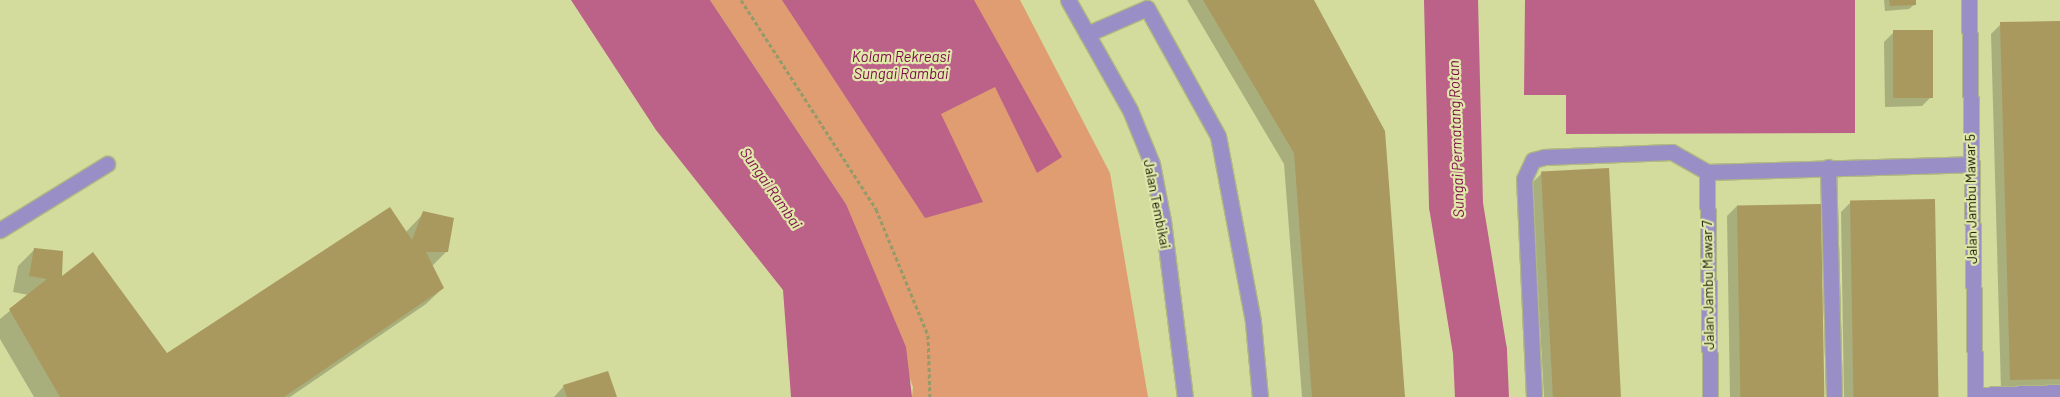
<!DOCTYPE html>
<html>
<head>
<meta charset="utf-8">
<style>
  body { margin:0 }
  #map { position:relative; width:2060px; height:397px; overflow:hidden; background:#d3db9d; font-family:Barlow,sans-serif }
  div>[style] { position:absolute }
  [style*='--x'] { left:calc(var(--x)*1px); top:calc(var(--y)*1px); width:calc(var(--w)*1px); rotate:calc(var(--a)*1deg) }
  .green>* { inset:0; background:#df9d71 }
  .water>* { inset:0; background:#bc6188 }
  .shadow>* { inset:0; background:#0003 }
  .river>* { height:54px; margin:-27px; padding:0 27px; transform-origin:27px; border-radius:27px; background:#bc6188 }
  .building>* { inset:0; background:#aa995e; transform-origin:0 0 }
  .path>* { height:3px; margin-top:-1.5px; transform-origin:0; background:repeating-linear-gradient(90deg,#949a69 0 4px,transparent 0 6.5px) }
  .roads { filter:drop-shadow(1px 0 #b1b881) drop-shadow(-1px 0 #b1b881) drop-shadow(0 1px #b1b881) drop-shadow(0 -1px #b1b881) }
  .minor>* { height:15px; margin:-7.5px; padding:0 7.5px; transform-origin:7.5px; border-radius:7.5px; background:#9a8ec6 }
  span { translate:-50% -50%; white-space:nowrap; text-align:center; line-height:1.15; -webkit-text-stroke:4.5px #e0e8aa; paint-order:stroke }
  .street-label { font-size:14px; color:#171903 }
  .water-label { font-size:15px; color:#7e0a4b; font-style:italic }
</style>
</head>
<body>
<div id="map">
  <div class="green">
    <i style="clip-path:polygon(710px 0,1020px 0,1110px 173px,1148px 397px,912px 397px,913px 387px,846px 204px)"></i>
  </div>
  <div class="water">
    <i style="clip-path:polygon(571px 0,710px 0,846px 204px,906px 347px,912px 397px,791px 397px,783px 290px,656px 130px)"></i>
    <i style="clip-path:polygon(782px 0,974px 0,1062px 157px,1037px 173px,995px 87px,941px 114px,983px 202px,925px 218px)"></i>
    <i style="clip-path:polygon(1525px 0,1855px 0,1855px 133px,1566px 134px,1566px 95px,1524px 95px)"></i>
  </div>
  <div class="shadow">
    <i style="clip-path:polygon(1187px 0,1312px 0,1404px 397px,1302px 397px,1284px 164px)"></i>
    <i style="clip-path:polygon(1884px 0,1914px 0,1915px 4px,1909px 9px,1885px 11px)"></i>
    <i style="clip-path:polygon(2060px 22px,2060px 388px,2001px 390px,1991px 34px,2001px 24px)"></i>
    <i style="clip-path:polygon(1894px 32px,1932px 96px,1922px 106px,1885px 107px,1884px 42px)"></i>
    <i style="clip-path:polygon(1542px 173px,1620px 397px,1544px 397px,1532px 183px)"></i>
    <i style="clip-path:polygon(1851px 202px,1937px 397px,1844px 397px,1841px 212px)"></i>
    <i style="clip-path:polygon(1737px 206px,1823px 397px,1730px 397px,1727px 216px)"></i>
    <i style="clip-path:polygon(424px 213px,447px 251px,432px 266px,443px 288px,426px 304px,290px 397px,34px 397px,0 339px,0 319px,29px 295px,13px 292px,18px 266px,35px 249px,61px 279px,167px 355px,405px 233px)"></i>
    <i style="clip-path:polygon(564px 386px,615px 397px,554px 397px)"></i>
  </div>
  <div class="river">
    <i style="--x:1451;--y:0;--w:205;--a:88.6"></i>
    <i style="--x:1456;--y:205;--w:149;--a:80.7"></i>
    <i style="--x:1480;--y:352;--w:45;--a:87.5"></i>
  </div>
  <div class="building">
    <i style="clip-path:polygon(1203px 0,1314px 0,1385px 131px,1405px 397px,1312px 397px,1294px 153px)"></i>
    <i style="clip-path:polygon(1889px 0,1916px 0,1916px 5px,1890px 6px)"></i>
    <i style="clip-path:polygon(2060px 21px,2060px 379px,2010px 380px,2000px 22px)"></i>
    <i style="left:1893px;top:30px;width:40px;height:68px"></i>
    <i style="left:1609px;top:168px;width:229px;height:68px;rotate:87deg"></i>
    <i style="left:1935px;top:199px;width:198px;height:85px;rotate:89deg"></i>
    <i style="left:1821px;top:204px;width:193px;height:84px;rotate:89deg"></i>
    <i style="clip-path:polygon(390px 207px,412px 240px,423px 211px,454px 218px,448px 252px,426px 252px,444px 288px,284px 397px,60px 397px,9px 309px,47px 279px,29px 276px,34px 248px,63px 251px,62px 276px,93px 252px,167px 353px)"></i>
    <i style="clip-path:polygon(608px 371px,617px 397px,567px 397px,563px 385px)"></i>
  </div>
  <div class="path">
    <i style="--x:741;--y:0;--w:249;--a:57.1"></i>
    <i style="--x:876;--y:209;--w:136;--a:67.6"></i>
    <i style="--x:928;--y:335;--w:62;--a:88.2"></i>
  </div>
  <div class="roads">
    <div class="minor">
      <i style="--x:1068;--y:0;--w:126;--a:60.6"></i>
      <i style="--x:1130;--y:110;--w:58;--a:67.8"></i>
      <i style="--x:1152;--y:164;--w:58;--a:79.1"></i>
      <i style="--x:1163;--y:221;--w:177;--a:82.9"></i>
      <i style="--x:1969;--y:0;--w:397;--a:89.1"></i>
      <i style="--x:1087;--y:34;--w:65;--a:-23.4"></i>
      <i style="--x:1147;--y:8;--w:146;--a:61"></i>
      <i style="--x:1218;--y:136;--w:189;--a:79.3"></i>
      <i style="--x:1253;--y:322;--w:75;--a:84.7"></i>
      <i style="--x:1828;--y:167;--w:230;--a:88.5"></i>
      <i style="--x:1707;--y:172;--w:225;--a:89.2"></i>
      <i style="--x:0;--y:230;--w:126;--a:-31.7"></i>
      <i style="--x:1975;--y:395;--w:85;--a:-2"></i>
      <i style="--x:1534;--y:397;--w:218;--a:-92.6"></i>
      <i style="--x:1524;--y:179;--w:21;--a:-65"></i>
      <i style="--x:1533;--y:160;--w:11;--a:-15"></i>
      <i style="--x:1544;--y:157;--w:128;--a:-2.2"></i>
      <i style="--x:1672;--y:152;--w:40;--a:29.7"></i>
      <i style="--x:1707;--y:172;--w:264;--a:-1.7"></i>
    </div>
  </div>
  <div class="street-label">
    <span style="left:1971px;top:199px;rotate:-91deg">Jalan Jambu Mawar 5</span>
    <span style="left:1157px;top:204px;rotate:79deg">Jalan Tembikai</span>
    <span style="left:1708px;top:285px;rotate:-91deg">Jalan Jambu Mawar 7</span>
  </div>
  <div class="water-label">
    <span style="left:901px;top:65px">Kolam Rekreasi<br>Sungai Rambai</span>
    <span style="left:1456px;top:139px;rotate:-92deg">Sungai Permatang Rotan</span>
    <span style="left:771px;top:188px;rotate:55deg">Sungai Rambai</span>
  </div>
</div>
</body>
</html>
